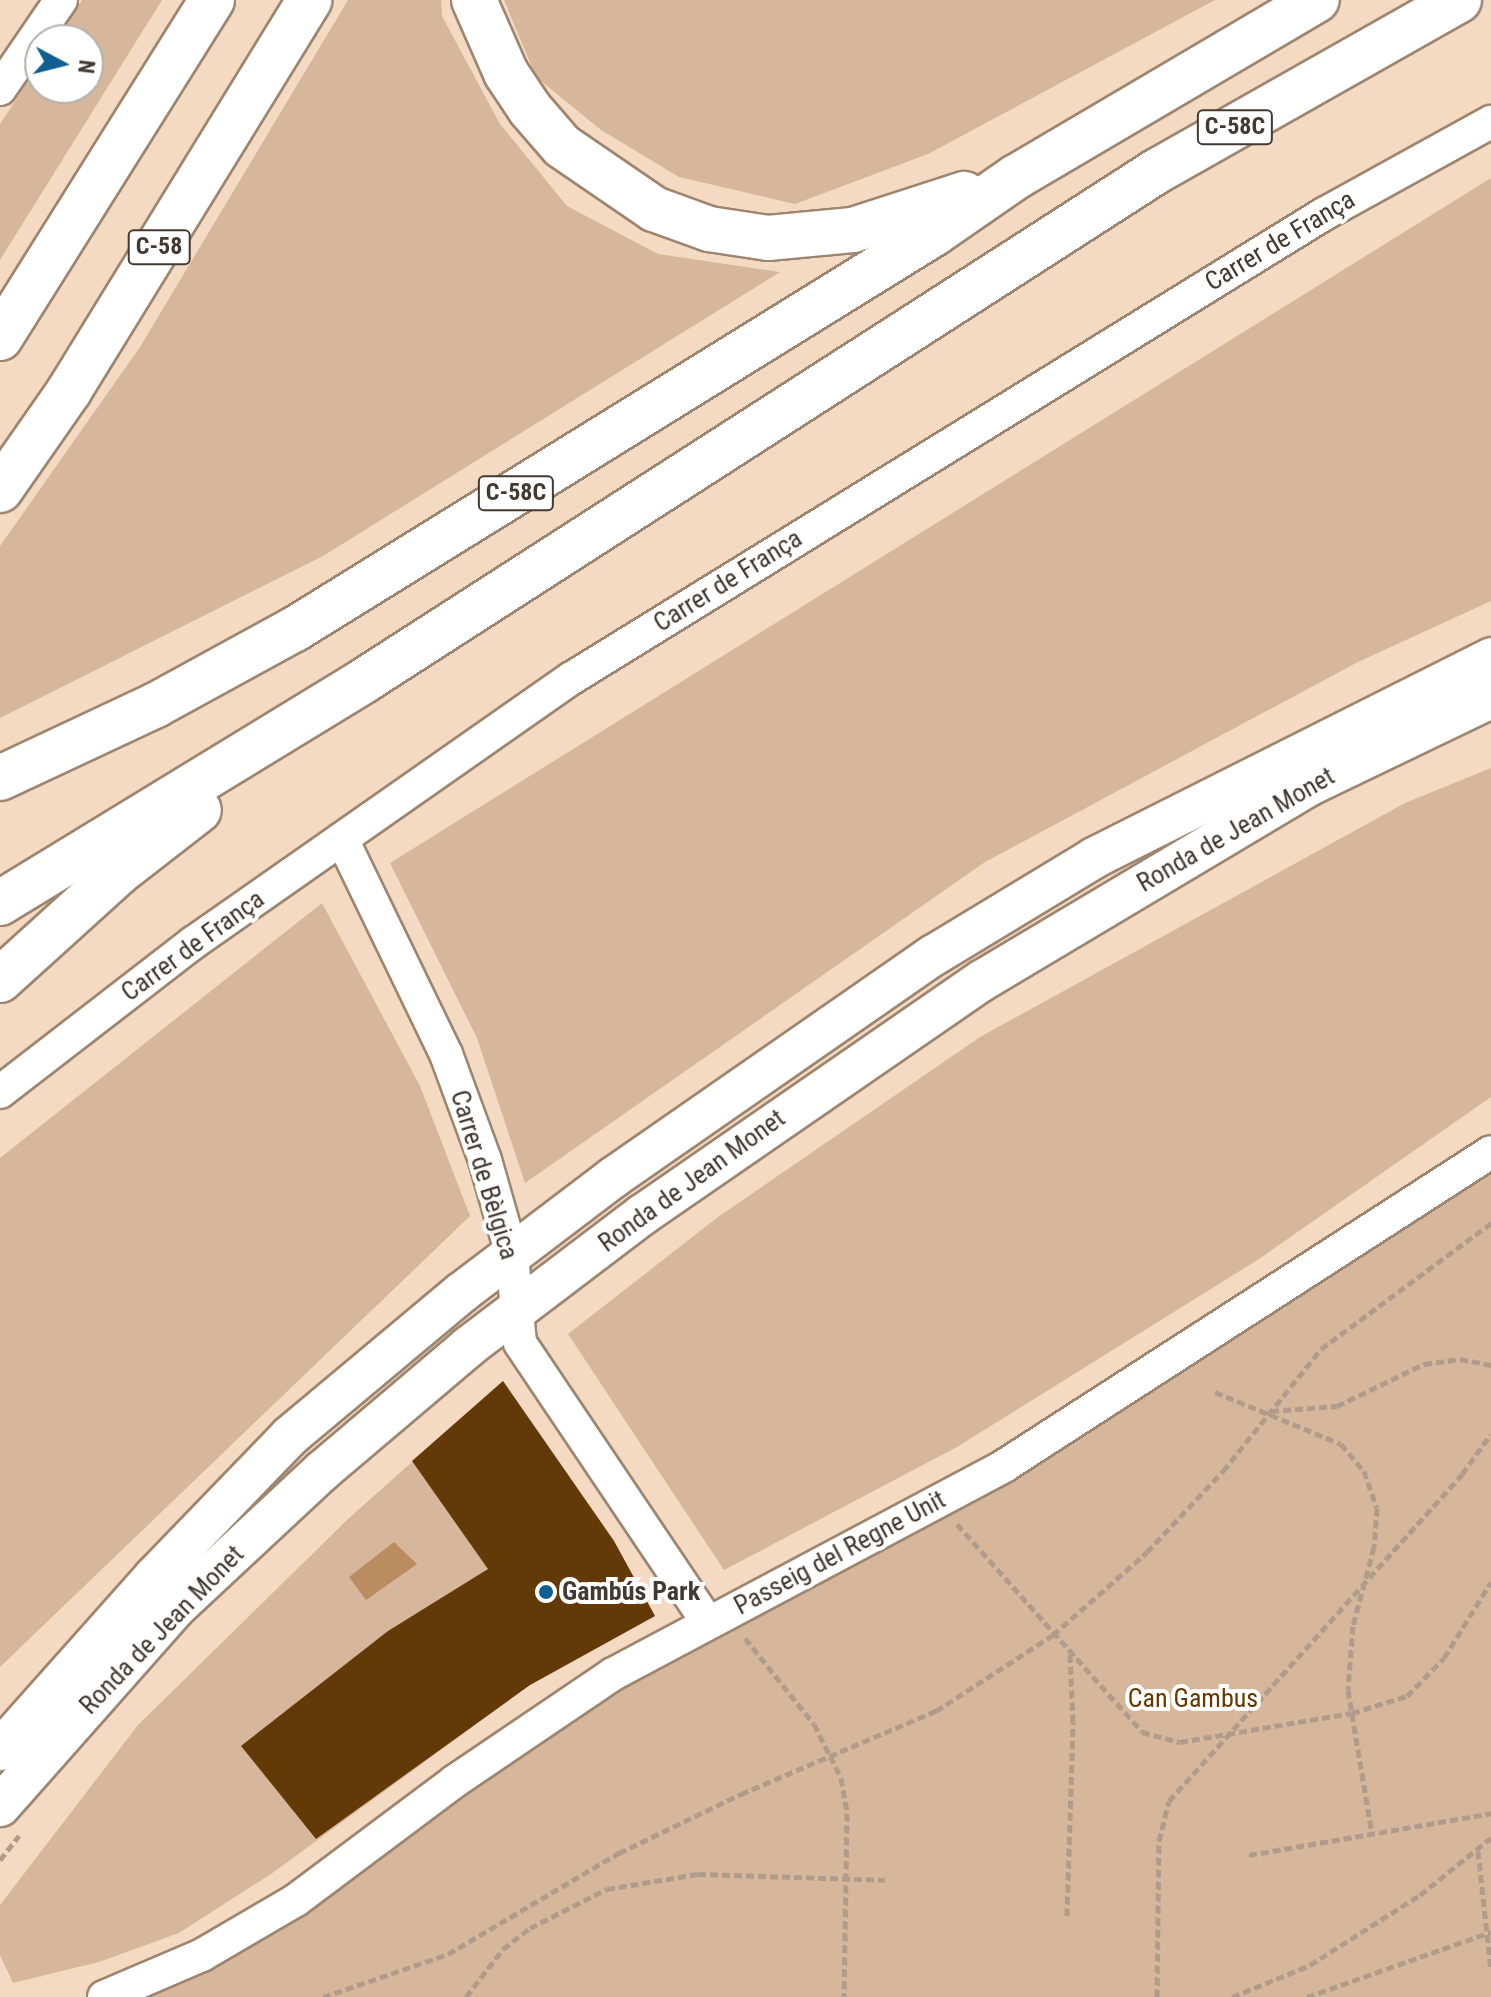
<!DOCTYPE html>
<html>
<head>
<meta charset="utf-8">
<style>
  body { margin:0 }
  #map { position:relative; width:1491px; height:1997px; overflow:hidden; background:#f5dac3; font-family:"Roboto Condensed",sans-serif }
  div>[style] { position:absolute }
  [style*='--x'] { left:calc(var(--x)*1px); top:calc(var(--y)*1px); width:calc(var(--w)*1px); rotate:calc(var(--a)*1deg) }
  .green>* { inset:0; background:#d6b79b }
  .water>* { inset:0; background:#bc8c61 }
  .building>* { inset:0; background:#633908 }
  .path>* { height:5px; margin-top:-2.5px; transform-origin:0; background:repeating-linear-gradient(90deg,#b19c8b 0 8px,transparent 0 12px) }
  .roads { filter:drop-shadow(2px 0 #9d856f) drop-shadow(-2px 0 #9d856f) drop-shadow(0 2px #9d856f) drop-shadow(0 -2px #9d856f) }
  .minor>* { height:32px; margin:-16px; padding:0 16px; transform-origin:16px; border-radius:16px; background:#fff }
  .tertiary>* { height:40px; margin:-20px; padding:0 20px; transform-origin:20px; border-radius:20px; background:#fff }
  .motorway>* { height:44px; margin:-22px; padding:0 22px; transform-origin:22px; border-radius:22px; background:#fff }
  .dots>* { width:22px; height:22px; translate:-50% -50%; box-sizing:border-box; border:4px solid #fff; border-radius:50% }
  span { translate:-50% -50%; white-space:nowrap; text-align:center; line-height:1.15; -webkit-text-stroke:8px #fff; paint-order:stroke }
  .shield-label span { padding:2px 6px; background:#fff; border:2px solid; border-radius:6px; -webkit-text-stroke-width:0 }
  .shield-label { font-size:24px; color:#443930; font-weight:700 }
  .street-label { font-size:26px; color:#443930 }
  .poi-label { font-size:26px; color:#443930; font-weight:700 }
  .left { translate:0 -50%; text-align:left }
  .park-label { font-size:26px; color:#653800 }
  .north { position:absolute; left:24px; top:24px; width:80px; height:80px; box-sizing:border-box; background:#fff; border:2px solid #b4b0ac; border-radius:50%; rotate:97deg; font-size:22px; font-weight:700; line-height:32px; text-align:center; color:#443930 }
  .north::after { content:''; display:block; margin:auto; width:28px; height:36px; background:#0f5f91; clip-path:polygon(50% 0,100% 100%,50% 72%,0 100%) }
</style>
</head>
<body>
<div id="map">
  <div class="green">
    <i style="clip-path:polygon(82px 0,162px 0,0 260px,0 124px,40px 63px,40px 88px,88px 88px,88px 40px,56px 40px)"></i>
    <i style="clip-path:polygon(348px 0,441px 0,442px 16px,500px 124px,567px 206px,658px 254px,780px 272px,323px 556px,0 718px,0 546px,140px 347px)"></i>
    <i style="clip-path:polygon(504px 0,1215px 0,928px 154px,795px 204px,679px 177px,601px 130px,536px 77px)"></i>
    <i style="clip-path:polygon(1491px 178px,1491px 601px,1358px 662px,985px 862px,525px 1183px,477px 1038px,390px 863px)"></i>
    <i style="clip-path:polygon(1491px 768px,1491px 1097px,1259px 1259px,957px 1447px,724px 1570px,568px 1334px,718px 1217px,980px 1037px,1405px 803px)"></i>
    <i style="clip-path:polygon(322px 903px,420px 1086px,470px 1216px,0 1667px,0 1158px)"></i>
    <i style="clip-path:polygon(1491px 1152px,1491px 1997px,104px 1997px,202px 1955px,455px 1781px,1004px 1466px)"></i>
    <i style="clip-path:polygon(503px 1381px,614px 1541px,655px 1616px,530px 1685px,271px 1874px,179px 1933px,99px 1962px,13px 1983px,0 1955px,0 1905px,138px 1725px,348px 1519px)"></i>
  </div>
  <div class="water">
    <i style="clip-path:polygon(394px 1542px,417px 1564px,366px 1600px,349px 1577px)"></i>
  </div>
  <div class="building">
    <i style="clip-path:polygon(503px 1381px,614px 1541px,655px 1616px,530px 1685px,316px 1839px,241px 1746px,388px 1631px,488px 1569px,412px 1461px)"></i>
  </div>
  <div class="path">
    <i style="--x:1215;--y:1392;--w:136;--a:22.4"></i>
    <i style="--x:1341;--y:1444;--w:35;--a:50"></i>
    <i style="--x:1364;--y:1471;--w:39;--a:71"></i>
    <i style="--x:1377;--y:1508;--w:39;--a:94"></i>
    <i style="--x:1374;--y:1547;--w:82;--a:104.9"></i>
    <i style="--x:1353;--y:1626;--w:64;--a:94.5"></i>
    <i style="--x:1348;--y:1690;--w:146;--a:80.5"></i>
    <i style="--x:1271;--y:1411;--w:66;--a:-4.3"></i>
    <i style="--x:1337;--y:1406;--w:97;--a:-25.8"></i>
    <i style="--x:1424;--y:1364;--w:36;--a:-8"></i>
    <i style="--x:1460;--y:1359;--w:32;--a:11"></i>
    <i style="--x:957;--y:1524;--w:278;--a:48.3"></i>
    <i style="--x:1142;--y:1732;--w:39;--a:15"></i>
    <i style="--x:1180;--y:1742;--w:174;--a:-9.6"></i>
    <i style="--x:1352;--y:1713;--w:58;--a:-17.2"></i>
    <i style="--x:1407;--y:1696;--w:53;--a:-45.8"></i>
    <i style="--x:1444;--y:1658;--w:89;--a:-58.3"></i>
    <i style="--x:745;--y:1638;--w:110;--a:51.3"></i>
    <i style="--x:814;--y:1724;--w:60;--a:63.4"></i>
    <i style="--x:841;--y:1778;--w:36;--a:80"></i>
    <i style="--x:847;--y:1813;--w:184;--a:90.9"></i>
    <i style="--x:1478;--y:1851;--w:120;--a:83.8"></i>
    <i style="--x:1249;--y:1855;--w:246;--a:-9.8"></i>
    <i style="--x:0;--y:1860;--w:31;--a:-52"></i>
    <i style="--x:1067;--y:1916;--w:194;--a:-88.2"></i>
    <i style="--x:1073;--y:1722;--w:68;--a:-92.5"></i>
    <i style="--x:323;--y:1997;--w:132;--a:-19"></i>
    <i style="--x:448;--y:1954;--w:199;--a:-30.6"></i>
    <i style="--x:619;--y:1853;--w:136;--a:-25.8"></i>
    <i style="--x:741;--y:1794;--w:212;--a:-23.1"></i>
    <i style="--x:936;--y:1711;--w:140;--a:-33"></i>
    <i style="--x:1053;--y:1635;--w:125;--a:-41.4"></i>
    <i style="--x:1147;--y:1552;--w:111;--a:-46.8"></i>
    <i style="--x:1223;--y:1471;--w:156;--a:-51.2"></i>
    <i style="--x:1321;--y:1349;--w:212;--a:-36.5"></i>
    <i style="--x:466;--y:1997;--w:61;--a:-52.4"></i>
    <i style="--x:503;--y:1949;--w:34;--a:-38"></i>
    <i style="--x:530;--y:1928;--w:86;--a:-26.9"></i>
    <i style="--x:607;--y:1889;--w:92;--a:-9.4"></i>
    <i style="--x:698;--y:1874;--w:187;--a:1.8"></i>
    <i style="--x:1157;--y:1997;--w:156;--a:-89.3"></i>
    <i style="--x:1159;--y:1841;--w:41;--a:-76"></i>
    <i style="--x:1169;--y:1801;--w:439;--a:-48.1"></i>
    <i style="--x:1462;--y:1474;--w:49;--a:-54.1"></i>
    <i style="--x:1232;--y:1997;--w:84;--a:-22.3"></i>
    <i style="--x:1310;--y:1965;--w:130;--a:-32.5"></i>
    <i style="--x:1420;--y:1895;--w:91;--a:-38.8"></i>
    <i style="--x:1307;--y:1997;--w:195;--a:-19.5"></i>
  </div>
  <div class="roads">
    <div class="minor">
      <i style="--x:0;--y:89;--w:108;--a:-55.6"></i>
      <i style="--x:342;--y:839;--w:239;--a:64.2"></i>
      <i style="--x:446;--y:1054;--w:113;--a:69.8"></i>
      <i style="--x:485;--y:1160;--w:99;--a:74.1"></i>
      <i style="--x:512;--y:1255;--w:88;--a:84.8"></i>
      <i style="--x:520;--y:1343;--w:337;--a:56.1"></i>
      <i style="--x:0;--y:1092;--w:244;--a:-37.7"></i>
      <i style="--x:193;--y:943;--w:462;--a:-35"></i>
      <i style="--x:572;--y:678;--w:884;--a:-31.68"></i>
      <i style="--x:1324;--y:214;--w:191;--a:-28.9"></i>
      <i style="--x:104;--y:1997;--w:107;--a:-23.2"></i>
      <i style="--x:202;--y:1955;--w:109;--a:-30.3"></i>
      <i style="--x:296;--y:1900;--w:199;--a:-36.8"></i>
      <i style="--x:455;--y:1781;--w:191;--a:-34.1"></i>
      <i style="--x:613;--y:1674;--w:443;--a:-28"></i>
      <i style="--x:1004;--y:1466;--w:579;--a:-32.81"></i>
    </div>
    <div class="tertiary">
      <i style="--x:0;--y:1750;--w:232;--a:-48.3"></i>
      <i style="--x:154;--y:1577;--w:196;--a:-46"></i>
      <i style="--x:290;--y:1436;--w:223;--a:-39.9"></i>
      <i style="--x:461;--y:1293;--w:192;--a:-37.2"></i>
      <i style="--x:614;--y:1177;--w:389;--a:-34.8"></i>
      <i style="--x:934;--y:955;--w:187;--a:-31.2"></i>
      <i style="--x:1094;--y:858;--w:445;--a:-26.7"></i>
      <i style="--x:0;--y:1806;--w:263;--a:-48.5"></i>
      <i style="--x:174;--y:1609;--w:202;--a:-43"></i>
      <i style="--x:322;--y:1471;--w:192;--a:-40.3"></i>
      <i style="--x:468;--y:1347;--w:218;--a:-37.2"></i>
      <i style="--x:642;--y:1215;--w:414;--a:-34.6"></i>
      <i style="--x:983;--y:980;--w:381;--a:-30.8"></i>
      <i style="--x:1310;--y:785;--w:201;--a:-25.7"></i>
    </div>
    <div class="motorway">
      <i style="--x:474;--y:0;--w:80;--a:66.3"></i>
      <i style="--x:506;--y:73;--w:43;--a:56.3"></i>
      <i style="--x:530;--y:109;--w:49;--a:49.1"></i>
      <i style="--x:562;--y:146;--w:112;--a:34.4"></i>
      <i style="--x:654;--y:209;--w:59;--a:20"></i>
      <i style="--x:709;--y:229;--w:60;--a:8.7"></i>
      <i style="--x:768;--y:238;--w:85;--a:-5.4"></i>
      <i style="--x:853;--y:230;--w:117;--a:-18"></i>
      <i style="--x:0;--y:338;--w:399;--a:-57.9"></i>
      <i style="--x:0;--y:490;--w:121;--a:-55.1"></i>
      <i style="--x:69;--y:391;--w:459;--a:-58.4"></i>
      <i style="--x:0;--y:778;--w:172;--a:-25.1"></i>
      <i style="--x:156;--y:705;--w:158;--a:-28.7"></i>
      <i style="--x:295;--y:629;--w:753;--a:-31.75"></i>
      <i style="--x:935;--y:233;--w:98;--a:-34.7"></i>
      <i style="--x:1016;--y:177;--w:349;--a:-30.5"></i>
      <i style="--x:0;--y:903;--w:428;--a:-31.4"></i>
      <i style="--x:365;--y:680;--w:941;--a:-32.73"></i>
      <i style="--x:1157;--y:171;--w:347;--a:-29.5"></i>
      <i style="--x:0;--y:980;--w:161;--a:-42.2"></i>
      <i style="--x:119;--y:872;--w:101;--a:-37.8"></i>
    </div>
  </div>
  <div class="dots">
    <i style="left:546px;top:1592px;background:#0f5f91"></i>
  </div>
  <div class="shield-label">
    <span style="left:1235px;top:127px">C-58C</span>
    <span style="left:159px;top:247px">C-58</span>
    <span style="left:516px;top:493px">C-58C</span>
  </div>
  <div class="street-label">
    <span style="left:1280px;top:241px;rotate:-31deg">Carrer de França</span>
    <span style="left:728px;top:581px;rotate:-32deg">Carrer de França</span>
    <span style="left:1236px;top:830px;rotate:-30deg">Ronda de Jean Monet</span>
    <span style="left:193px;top:946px;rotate:-36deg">Carrer de França</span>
    <span style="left:484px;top:1175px;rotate:73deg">Carrer de Bèlgica</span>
    <span style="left:692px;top:1181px;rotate:-36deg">Ronda de Jean Monet</span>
    <span style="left:840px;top:1553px;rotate:-28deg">Passeig del Regne Unit</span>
    <span style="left:162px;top:1630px;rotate:-46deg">Ronda de Jean Monet</span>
  </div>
  <div class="poi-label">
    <span class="left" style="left:562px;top:1592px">Gambús Park</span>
  </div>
  <div class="park-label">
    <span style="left:1193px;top:1699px">Can Gambus</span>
  </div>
  <div class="north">N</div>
</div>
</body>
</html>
